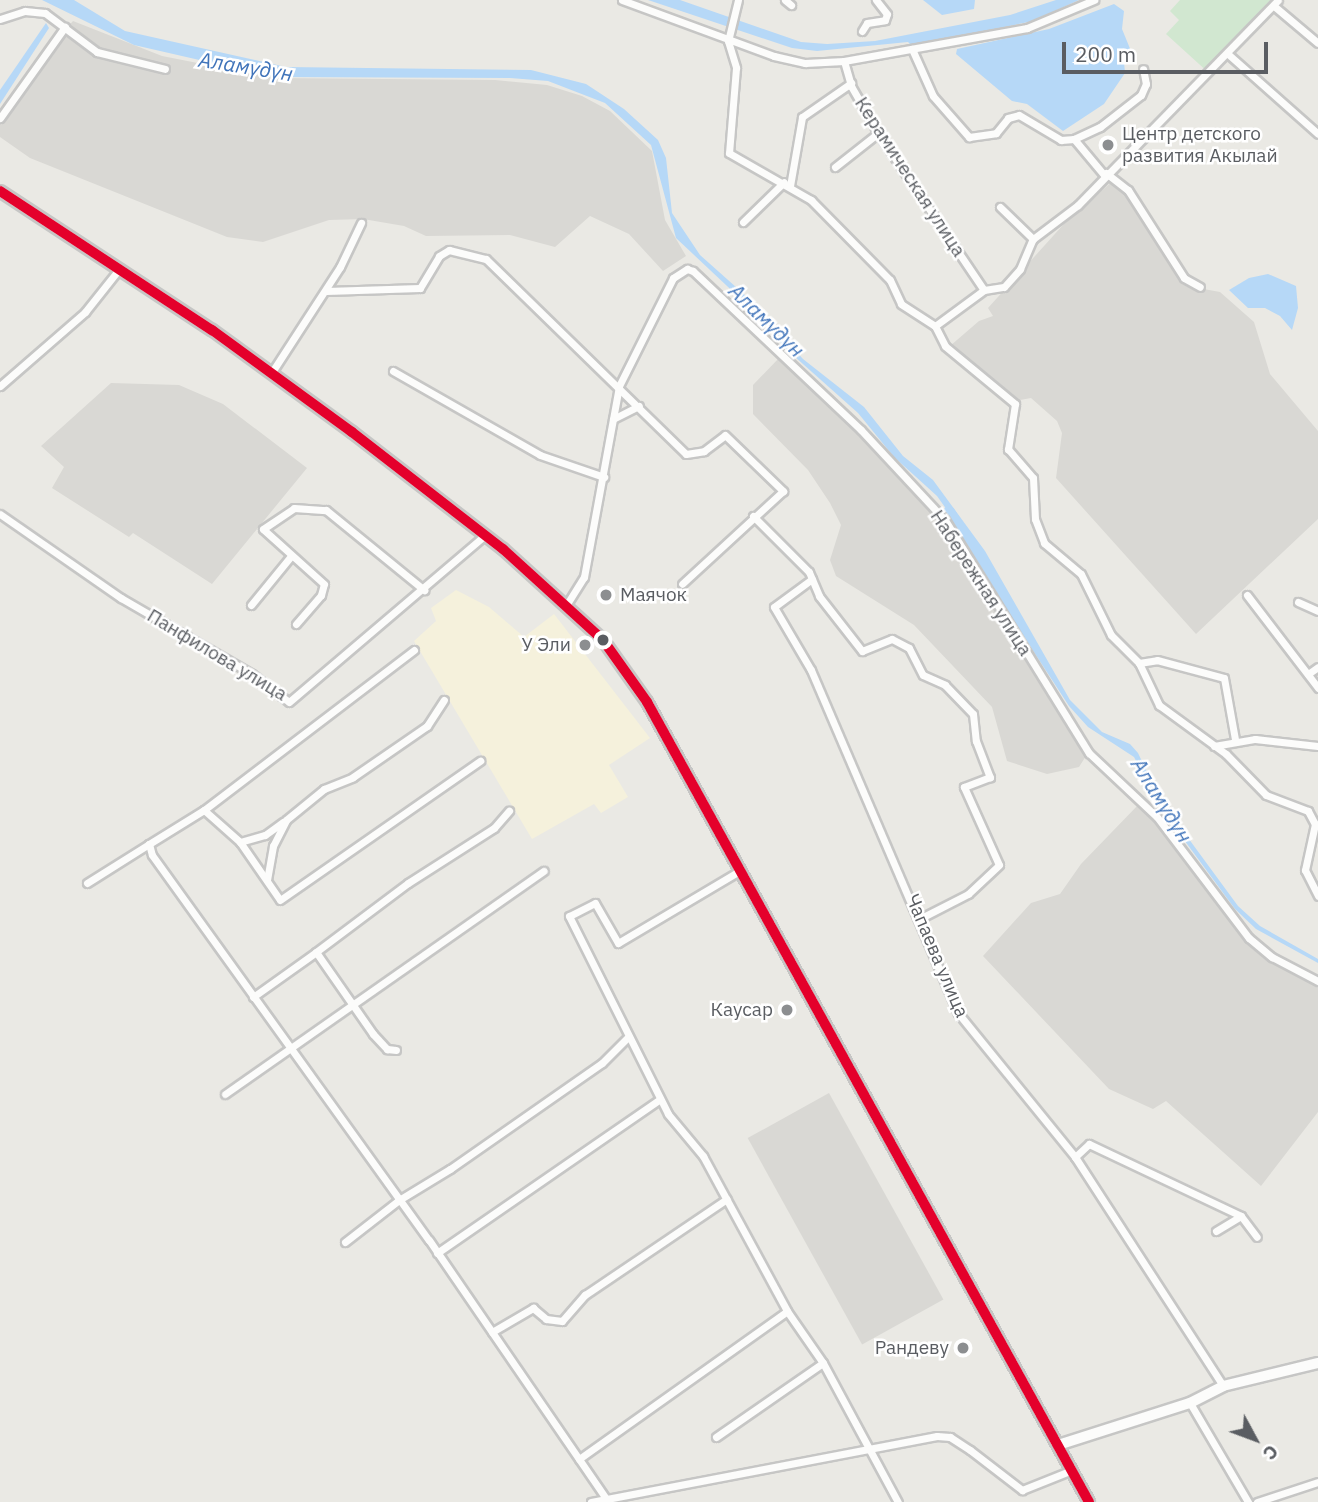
<!DOCTYPE html>
<html>
<head>
<meta charset="utf-8">
<style>
  body { margin:0 }
  #map { position:relative; width:1318px; height:1502px; overflow:hidden; background:#eae9e4; font-family:"IBM Plex Sans",sans-serif }
  div>[style] { position:absolute }
  [style*='--x'] { left:calc(var(--x)*1px); top:calc(var(--y)*1px); width:calc(var(--w)*1px); rotate:calc(var(--a)*1deg) }
  .commercial>* { inset:0; background:#f5f1dc }
  .industrial>* { inset:0; background:#d9d8d4; transform-origin:0 0 }
  .green>* { inset:0; background:#d1e7d0 }
  .water>* { inset:0; background:#b6d8f7 }
  .river>* { height:12px; margin:-6px; padding:0 6px; transform-origin:6px; border-radius:6px; background:#b6d8f7 }
  .roads { filter:drop-shadow(2px 0 #c6c6c5) drop-shadow(-2px 0 #c6c6c5) drop-shadow(0 2px #c6c6c5) drop-shadow(0 -2px #c6c6c5) }
  .street>* { height:7px; margin:-3.5px; padding:0 3.5px; transform-origin:3.5px; border-radius:3.5px; background:#fcfcfb }
  .secondary>* { height:10px; margin:-5px; padding:0 5px; transform-origin:5px; border-radius:5px; background:#fcfcfb }
  .primary>* { height:10px; margin:-5px; padding:0 5px; transform-origin:5px; border-radius:5px; background:#f2f1e7 }
  .bus-1>* { height:10px; margin:-5px; padding:0 5px; transform-origin:5px; border-radius:5px; background:#e4002b }
  .dots>* { width:19px; height:19px; translate:-50% -50%; box-sizing:border-box; border:4px solid #fff; border-radius:50% }
  span { translate:-50% -50%; white-space:nowrap; text-align:center; line-height:1.15; -webkit-text-stroke:5px #fff; paint-order:stroke }
  .poi-label { font-size:19px; color:#5a5d62 }
  .left { translate:0 -50%; text-align:left }
  .right { translate:-100% -50%; text-align:right }
  .street-label { font-size:19px; color:#5a5d62 }
  .water-label { font-size:21px; color:#4074ba; font-style:italic }
  .north { position:absolute; left:1220px; top:1404px; width:70px; height:70px; -webkit-text-stroke:5px #fff; paint-order:stroke; rotate:131deg; font-size:19px; font-weight:700; line-height:28px; text-align:center; color:#5a5d62 }
  .north::after { content:''; display:block; margin:auto; width:24px; height:32px; background:#5a5d62; clip-path:polygon(50% 0,100% 100%,50% 72%,0 100%) }
  .scale { position:absolute; left:1062px; top:42px; width:206px; height:32px; box-sizing:border-box; border:4px solid #5a5d62; border-top:0; padding-left:9px; font-size:21px; line-height:24px; white-space:nowrap; color:#5a5d62; -webkit-text-stroke:5px #fff; paint-order:stroke }
</style>
</head>
<body>
<div id="map">
  <div class="commercial">
    <i style="clip-path:polygon(456px 590px,489px 607px,524px 637px,554px 614px,650px 738px,609px 765px,628px 797px,601px 813px,594px 804px,532px 839px,414px 641px,436px 621px,431px 608px)"></i>
  </div>
  <div class="industrial">
    <i style="clip-path:polygon(73px 21px,162px 56px,274px 78px,495px 80px,547px 85px,582px 96px,610px 111px,652px 151px,665px 220px,686px 256px,663px 271px,629px 234px,590px 216px,555px 247px,510px 235px,426px 236px,404px 226px,363px 219px,329px 220px,263px 242px,227px 237px,30px 158px,0 137px,0 124px,49px 48px)"></i>
    <i style="clip-path:polygon(1115px 179px,1187px 286px,1220px 292px,1254px 322px,1270px 374px,1318px 431px,1318px 519px,1196px 634px,1056px 478px,1062px 433px,1057px 421px,1031px 398px,1014px 401px,950px 346px,979px 321px,993px 316px,988px 308px,1063px 225px)"></i>
    <i style="clip-path:polygon(779px 358px,852px 425px,945px 524px,1086px 756px,1079px 767px,1047px 774px,1007px 761px,992px 707px,914px 625px,836px 576px,830px 560px,841px 525px,830px 503px,808px 470px,753px 414px,753px 385px)"></i>
    <i style="clip-path:polygon(111px 383px,179px 385px,223px 404px,307px 468px,212px 584px,133px 533px,129px 537px,52px 488px,64px 467px,41px 446px)"></i>
    <i style="clip-path:polygon(1139px 804px,1249px 940px,1318px 985px,1318px 1112px,1261px 1186px,1166px 1101px,1153px 1109px,1109px 1089px,983px 956px,1031px 903px,1060px 894px,1081px 864px)"></i>
    <i style="left:829px;top:1093px;width:236px;height:93px;rotate:61deg"></i>
  </div>
  <div class="green">
    <i style="clip-path:polygon(1180px 0,1277px 0,1210px 74px,1166px 34px,1179px 20px,1170px 11px)"></i>
  </div>
  <div class="water">
    <i style="clip-path:polygon(42px 0,74px 0,125px 31px,286px 67px,531px 70px,586px 84px,624px 109px,658px 140px,666px 158px,672px 213px,700px 255px,746px 296px,803px 359px,864px 407px,903px 456px,933px 480px,985px 551px,1070px 700px,1102px 732px,1130px 744px,1138px 753px,1161px 801px,1238px 906px,1260px 926px,1318px 959px,1318px 963px,1256px 929px,1235px 909px,1162px 810px,1134px 757px,1088px 727px,1069px 706px,1013px 620px,994px 576px,937px 496px,894px 457px,858px 413px,785px 348px,761px 318px,676px 238px,651px 145px,605px 103px,548px 81px,510px 78px,274px 77px,134px 45px)"></i>
    <i style="clip-path:polygon(648px 0,680px 0,801px 42px,827px 44px,875px 41px,1010px 15px,1056px 0,1079px 0,1033px 21px,971px 34px,911px 45px,908px 42px,817px 51px,792px 48px)"></i>
    <i style="clip-path:polygon(923px 0,975px 0,974px 9px,942px 15px)"></i>
    <i style="clip-path:polygon(1114px 4px,1124px 11px,1122px 29px,1131px 51px,1124px 62px,1125px 73px,1104px 104px,1063px 131px,1027px 104px,1012px 101px,956px 54px,957px 49px,1049px 29px)"></i>
    <i style="clip-path:polygon(46px 23px,49px 28px,0 104px,0 90px)"></i>
    <i style="clip-path:polygon(1268px 274px,1296px 286px,1298px 308px,1292px 330px,1280px 316px,1265px 308px,1248px 308px,1229px 290px,1249px 278px)"></i>
  </div>
  <div class="river">
    <i style="--x:949;--y:512;--w:128;--a:58.4"></i>
  </div>
  <div class="roads">
    <div class="street">
      <i style="--x:622;--y:0;--w:162;--a:20.2"></i>
      <i style="--x:774;--y:56;--w:32;--a:13"></i>
      <i style="--x:805;--y:63;--w:39;--a:-3"></i>
      <i style="--x:844;--y:61;--w:186;--a:-10.2"></i>
      <i style="--x:1027;--y:28;--w:73;--a:-22.7"></i>
      <i style="--x:738;--y:0;--w:42;--a:103.7"></i>
      <i style="--x:728;--y:41;--w:28;--a:73"></i>
      <i style="--x:736;--y:68;--w:85;--a:94.7"></i>
      <i style="--x:729;--y:153;--w:95;--a:29.8"></i>
      <i style="--x:811;--y:200;--w:112;--a:45.4"></i>
      <i style="--x:890;--y:280;--w:26;--a:65"></i>
      <i style="--x:901;--y:304;--w:40;--a:32.9"></i>
      <i style="--x:935;--y:326;--w:22;--a:63"></i>
      <i style="--x:945;--y:346;--w:91;--a:39.6"></i>
      <i style="--x:1015;--y:404;--w:46;--a:98.8"></i>
      <i style="--x:1008;--y:449;--w:38;--a:49"></i>
      <i style="--x:1033;--y:478;--w:41;--a:87.2"></i>
      <i style="--x:1035;--y:519;--w:26;--a:69"></i>
      <i style="--x:1044;--y:543;--w:48;--a:40"></i>
      <i style="--x:1081;--y:574;--w:68;--a:63.8"></i>
      <i style="--x:1111;--y:635;--w:40;--a:45"></i>
      <i style="--x:1139;--y:663;--w:47;--a:64.5"></i>
      <i style="--x:1159;--y:705;--w:83;--a:36.2"></i>
      <i style="--x:1226;--y:754;--w:57;--a:45.7"></i>
      <i style="--x:1266;--y:795;--w:45;--a:20.9"></i>
      <i style="--x:1308;--y:811;--w:15;--a:62"></i>
      <i style="--x:1315;--y:824;--w:47;--a:102.3"></i>
      <i style="--x:1305;--y:870;--w:29;--a:63"></i>
      <i style="--x:785;--y:0;--w:8;--a:40"></i>
      <i style="--x:1274;--y:6;--w:57;--a:40.1"></i>
      <i style="--x:0;--y:19;--w:26;--a:-18"></i>
      <i style="--x:25;--y:11;--w:20;--a:6"></i>
      <i style="--x:45;--y:13;--w:65;--a:36.9"></i>
      <i style="--x:97;--y:52;--w:70;--a:14"></i>
      <i style="--x:862;--y:31;--w:9;--a:-58"></i>
      <i style="--x:867;--y:23;--w:18;--a:-9"></i>
      <i style="--x:885;--y:20;--w:6;--a:-72"></i>
      <i style="--x:887;--y:14;--w:18;--a:-128"></i>
      <i style="--x:912;--y:49;--w:51;--a:65.9"></i>
      <i style="--x:933;--y:96;--w:55;--a:48.7"></i>
      <i style="--x:969;--y:137;--w:27;--a:-8"></i>
      <i style="--x:996;--y:133;--w:19;--a:-51"></i>
      <i style="--x:1008;--y:118;--w:11;--a:-15"></i>
      <i style="--x:1019;--y:115;--w:49;--a:30.8"></i>
      <i style="--x:1061;--y:140;--w:13;--a:-4"></i>
      <i style="--x:1074;--y:139;--w:47;--a:50.2"></i>
      <i style="--x:1228;--y:54;--w:120;--a:41.6"></i>
      <i style="--x:844;--y:61;--w:26;--a:74"></i>
      <i style="--x:851;--y:86;--w:54;--a:60.1"></i>
      <i style="--x:878;--y:133;--w:189;--a:56"></i>
      <i style="--x:0;--y:118;--w:112;--a:-54.5"></i>
      <i style="--x:1074;--y:139;--w:29;--a:-25"></i>
      <i style="--x:1100;--y:127;--w:52;--a:-38"></i>
      <i style="--x:1141;--y:95;--w:12;--a:-66"></i>
      <i style="--x:1146;--y:84;--w:15;--a:-101"></i>
      <i style="--x:835;--y:167;--w:55;--a:-38.3"></i>
      <i style="--x:1106;--y:173;--w:28;--a:38"></i>
      <i style="--x:1128;--y:190;--w:104;--a:57.5"></i>
      <i style="--x:1184;--y:278;--w:18;--a:29"></i>
      <i style="--x:790;--y:186;--w:70;--a:-80.1"></i>
      <i style="--x:802;--y:117;--w:60;--a:-34.8"></i>
      <i style="--x:1000;--y:207;--w:46;--a:44.1"></i>
      <i style="--x:743;--y:222;--w:57;--a:-44.3"></i>
      <i style="--x:326;--y:291;--w:94;--a:-1.8"></i>
      <i style="--x:420;--y:288;--w:37;--a:-59"></i>
      <i style="--x:439;--y:256;--w:12;--a:-31"></i>
      <i style="--x:449;--y:250;--w:38;--a:14"></i>
      <i style="--x:486;--y:259;--w:279;--a:44.3"></i>
      <i style="--x:686;--y:454;--w:18;--a:-9"></i>
      <i style="--x:704;--y:451;--w:26;--a:-37"></i>
      <i style="--x:725;--y:435;--w:81;--a:44"></i>
      <i style="--x:783;--y:491;--w:137;--a:137.4"></i>
      <i style="--x:935;--y:326;--w:61;--a:-36.3"></i>
      <i style="--x:984;--y:290;--w:20;--a:-9"></i>
      <i style="--x:1004;--y:287;--w:24;--a:-48"></i>
      <i style="--x:1020;--y:269;--w:33;--a:-67"></i>
      <i style="--x:1033;--y:239;--w:56;--a:-37.1"></i>
      <i style="--x:1078;--y:205;--w:286;--a:-45.7"></i>
      <i style="--x:393;--y:371;--w:169;--a:29.7"></i>
      <i style="--x:540;--y:455;--w:68;--a:19"></i>
      <i style="--x:272;--y:372;--w:125;--a:-57.1"></i>
      <i style="--x:340;--y:267;--w:49;--a:-64.5"></i>
      <i style="--x:0;--y:386;--w:113;--a:-41"></i>
      <i style="--x:85;--y:312;--w:56;--a:-51.5"></i>
      <i style="--x:613;--y:419;--w:29;--a:-27"></i>
      <i style="--x:0;--y:514;--w:147;--a:34.8"></i>
      <i style="--x:121;--y:598;--w:151;--a:30.1"></i>
      <i style="--x:252;--y:674;--w:46;--a:37.1"></i>
      <i style="--x:289;--y:702;--w:257;--a:-40.4"></i>
      <i style="--x:753;--y:516;--w:79;--a:45"></i>
      <i style="--x:809;--y:572;--w:26;--a:67"></i>
      <i style="--x:819;--y:596;--w:70;--a:52"></i>
      <i style="--x:862;--y:651;--w:32;--a:-22"></i>
      <i style="--x:892;--y:639;--w:19;--a:28"></i>
      <i style="--x:909;--y:648;--w:30;--a:63"></i>
      <i style="--x:923;--y:675;--w:24;--a:24"></i>
      <i style="--x:945;--y:685;--w:40;--a:46"></i>
      <i style="--x:973;--y:714;--w:27;--a:84"></i>
      <i style="--x:976;--y:741;--w:39;--a:69"></i>
      <i style="--x:990;--y:777;--w:28;--a:159"></i>
      <i style="--x:964;--y:787;--w:85;--a:65.8"></i>
      <i style="--x:999;--y:865;--w:42;--a:136.9"></i>
      <i style="--x:968;--y:894;--w:53;--a:152.9"></i>
      <i style="--x:812;--y:579;--w:47;--a:143.6"></i>
      <i style="--x:774;--y:607;--w:73;--a:59.6"></i>
      <i style="--x:811;--y:670;--w:373;--a:66.8"></i>
      <i style="--x:958;--y:1013;--w:186;--a:50.9"></i>
      <i style="--x:1075;--y:1157;--w:273;--a:57.1"></i>
      <i style="--x:1247;--y:595;--w:117;--a:52.6"></i>
      <i style="--x:1298;--y:602;--w:22;--a:24"></i>
      <i style="--x:567;--y:604;--w:32;--a:-58"></i>
      <i style="--x:584;--y:577;--w:194;--a:-79.6"></i>
      <i style="--x:619;--y:386;--w:121;--a:-63.4"></i>
      <i style="--x:673;--y:278;--w:17;--a:-33"></i>
      <i style="--x:687;--y:269;--w:6;--a:18"></i>
      <i style="--x:693;--y:271;--w:231;--a:43.4"></i>
      <i style="--x:861;--y:430;--w:123;--a:47"></i>
      <i style="--x:945;--y:520;--w:274;--a:58.3"></i>
      <i style="--x:1089;--y:753;--w:93;--a:43.3"></i>
      <i style="--x:1157;--y:817;--w:152;--a:52.8"></i>
      <i style="--x:1249;--y:938;--w:30;--a:40"></i>
      <i style="--x:1272;--y:957;--w:52;--a:27.6"></i>
      <i style="--x:251;--y:605;--w:63;--a:-50.8"></i>
      <i style="--x:296;--y:624;--w:38;--a:-49"></i>
      <i style="--x:321;--y:595;--w:11;--a:-75"></i>
      <i style="--x:324;--y:584;--w:82;--a:-138"></i>
      <i style="--x:263;--y:529;--w:37;--a:-34"></i>
      <i style="--x:294;--y:508;--w:32;--a:4"></i>
      <i style="--x:326;--y:510;--w:127;--a:39.2"></i>
      <i style="--x:414;--y:650;--w:264;--a:142.7"></i>
      <i style="--x:204;--y:810;--w:48;--a:41.6"></i>
      <i style="--x:240;--y:842;--w:70;--a:55.4"></i>
      <i style="--x:280;--y:900;--w:244;--a:-34.8"></i>
      <i style="--x:1139;--y:663;--w:18;--a:-9"></i>
      <i style="--x:1157;--y:660;--w:69;--a:15"></i>
      <i style="--x:1224;--y:678;--w:62;--a:79.8"></i>
      <i style="--x:1308;--y:674;--w:12;--a:-35"></i>
      <i style="--x:1214;--y:746;--w:42;--a:-9.7"></i>
      <i style="--x:1255;--y:739;--w:63;--a:6.3"></i>
      <i style="--x:240;--y:842;--w:26;--a:-16"></i>
      <i style="--x:265;--y:835;--w:22;--a:-36"></i>
      <i style="--x:149;--y:844;--w:65;--a:-31.7"></i>
      <i style="--x:741;--y:870;--w:143;--a:149.3"></i>
      <i style="--x:618;--y:943;--w:46;--a:-119.9"></i>
      <i style="--x:595;--y:903;--w:29;--a:153"></i>
      <i style="--x:569;--y:916;--w:221;--a:63.4"></i>
      <i style="--x:668;--y:1114;--w:55;--a:50.2"></i>
      <i style="--x:703;--y:1156;--w:176;--a:61.5"></i>
      <i style="--x:267;--y:880;--w:35;--a:-80"></i>
      <i style="--x:273;--y:846;--w:29;--a:-63"></i>
      <i style="--x:286;--y:820;--w:49;--a:-39.2"></i>
      <i style="--x:324;--y:789;--w:31;--a:-22"></i>
      <i style="--x:353;--y:777;--w:90;--a:-34.6"></i>
      <i style="--x:427;--y:726;--w:31;--a:-57"></i>
      <i style="--x:87;--y:883;--w:73;--a:-32.2"></i>
      <i style="--x:149;--y:844;--w:11;--a:75"></i>
      <i style="--x:152;--y:855;--w:474;--a:54.3"></i>
      <i style="--x:429;--y:1240;--w:311;--a:55.6"></i>
      <i style="--x:316;--y:952;--w:115;--a:-36.9"></i>
      <i style="--x:408;--y:883;--w:102;--a:-32.6"></i>
      <i style="--x:494;--y:828;--w:23;--a:-49"></i>
      <i style="--x:253;--y:997;--w:77;--a:-35.5"></i>
      <i style="--x:316;--y:952;--w:100;--a:55.2"></i>
      <i style="--x:373;--y:1034;--w:21;--a:47"></i>
      <i style="--x:387;--y:1049;--w:9;--a:6"></i>
      <i style="--x:225;--y:1094;--w:389;--a:-35"></i>
      <i style="--x:1075;--y:1157;--w:19;--a:-43"></i>
      <i style="--x:1089;--y:1144;--w:168;--a:25.3"></i>
      <i style="--x:1241;--y:1216;--w:26;--a:53"></i>
      <i style="--x:1216;--y:1231;--w:29;--a:-31"></i>
      <i style="--x:345;--y:1242;--w:68;--a:-37.9"></i>
      <i style="--x:399;--y:1200;--w:60;--a:-31.3"></i>
      <i style="--x:450;--y:1169;--w:185;--a:-34.9"></i>
      <i style="--x:602;--y:1063;--w:35;--a:-45"></i>
      <i style="--x:437;--y:1253;--w:271;--a:-34.6"></i>
      <i style="--x:492;--y:1332;--w:48;--a:-30.3"></i>
      <i style="--x:533;--y:1308;--w:17;--a:40"></i>
      <i style="--x:546;--y:1319;--w:16;--a:7"></i>
      <i style="--x:562;--y:1321;--w:35;--a:-49"></i>
      <i style="--x:585;--y:1295;--w:171;--a:-34.1"></i>
      <i style="--x:1190;--y:1403;--w:115;--a:59.6"></i>
      <i style="--x:716;--y:1437;--w:130;--a:-34.7"></i>
      <i style="--x:823;--y:1363;--w:158;--a:61.7"></i>
      <i style="--x:579;--y:1459;--w:255;--a:-35.4"></i>
      <i style="--x:787;--y:1311;--w:63;--a:55.3"></i>
      <i style="--x:591;--y:1502;--w:352;--a:-10.8"></i>
      <i style="--x:937;--y:1436;--w:13;--a:4"></i>
      <i style="--x:950;--y:1437;--w:24;--a:33"></i>
      <i style="--x:970;--y:1450;--w:66;--a:37.6"></i>
      <i style="--x:1022;--y:1490;--w:54;--a:-21.8"></i>
      <i style="--x:1257;--y:1502;--w:64;--a:-18.2"></i>
    </div>
    <div class="secondary">
      <i style="--x:1058;--y:1445;--w:139;--a:-17.7"></i>
      <i style="--x:1190;--y:1403;--w:37;--a:-27"></i>
      <i style="--x:1223;--y:1386;--w:98;--a:-13.6"></i>
    </div>
    <div class="primary">
      <i style="--x:0;--y:191;--w:254;--a:33.3"></i>
      <i style="--x:212;--y:330;--w:173;--a:36.1"></i>
      <i style="--x:352;--y:432;--w:191;--a:37.8"></i>
      <i style="--x:503;--y:549;--w:135;--a:42.3"></i>
      <i style="--x:603;--y:640;--w:76;--a:54.6"></i>
      <i style="--x:647;--y:702;--w:914;--a:61.08"></i>
    </div>
  </div>
  <div class="bus-1">
    <i style="--x:0;--y:191;--w:254;--a:33.3"></i>
    <i style="--x:212;--y:330;--w:173;--a:36.1"></i>
    <i style="--x:352;--y:432;--w:191;--a:37.8"></i>
    <i style="--x:503;--y:549;--w:135;--a:42.3"></i>
    <i style="--x:603;--y:640;--w:76;--a:54.6"></i>
    <i style="--x:647;--y:702;--w:914;--a:61.08"></i>
  </div>
  <div class="dots">
    <i style="left:1108px;top:145px;background:#8c8e90"></i>
    <i style="left:606px;top:595px;background:#8c8e90"></i>
    <i style="left:603px;top:640px;background:#5a5d62"></i>
    <i style="left:585px;top:645px;background:#8c8e90"></i>
    <i style="left:787px;top:1010px;background:#8c8e90"></i>
    <i style="left:963px;top:1348px;background:#8c8e90"></i>
  </div>
  <div class="poi-label">
    <span class="left" style="left:1122px;top:145px">Центр детского<br>развития Акылай</span>
    <span class="left" style="left:620px;top:595px">Маячок</span>
    <span class="right" style="left:571px;top:645px">У Эли</span>
    <span class="right" style="left:773px;top:1010px">Каусар</span>
    <span class="right" style="left:949px;top:1348px">Рандеву</span>
  </div>
  <div class="street-label">
    <span style="left:910px;top:177px;rotate:57deg">Керамическая улица</span>
    <span style="left:981px;top:583px;rotate:57deg">Набережная улица</span>
    <span style="left:217px;top:655px;rotate:31deg">Панфилова улица</span>
    <span style="left:937px;top:956px;rotate:67deg">Чапаева улица</span>
  </div>
  <div class="water-label">
    <span style="left:246px;top:66px;rotate:9deg">Аламүдүн</span>
    <span style="left:767px;top:320px;rotate:44deg">Аламүдүн</span>
    <span style="left:1162px;top:800px;rotate:58deg">Аламүдүн</span>
  </div>
  <div class="north">С</div>
  <div class="scale">200 m</div>
</div>
</body>
</html>
